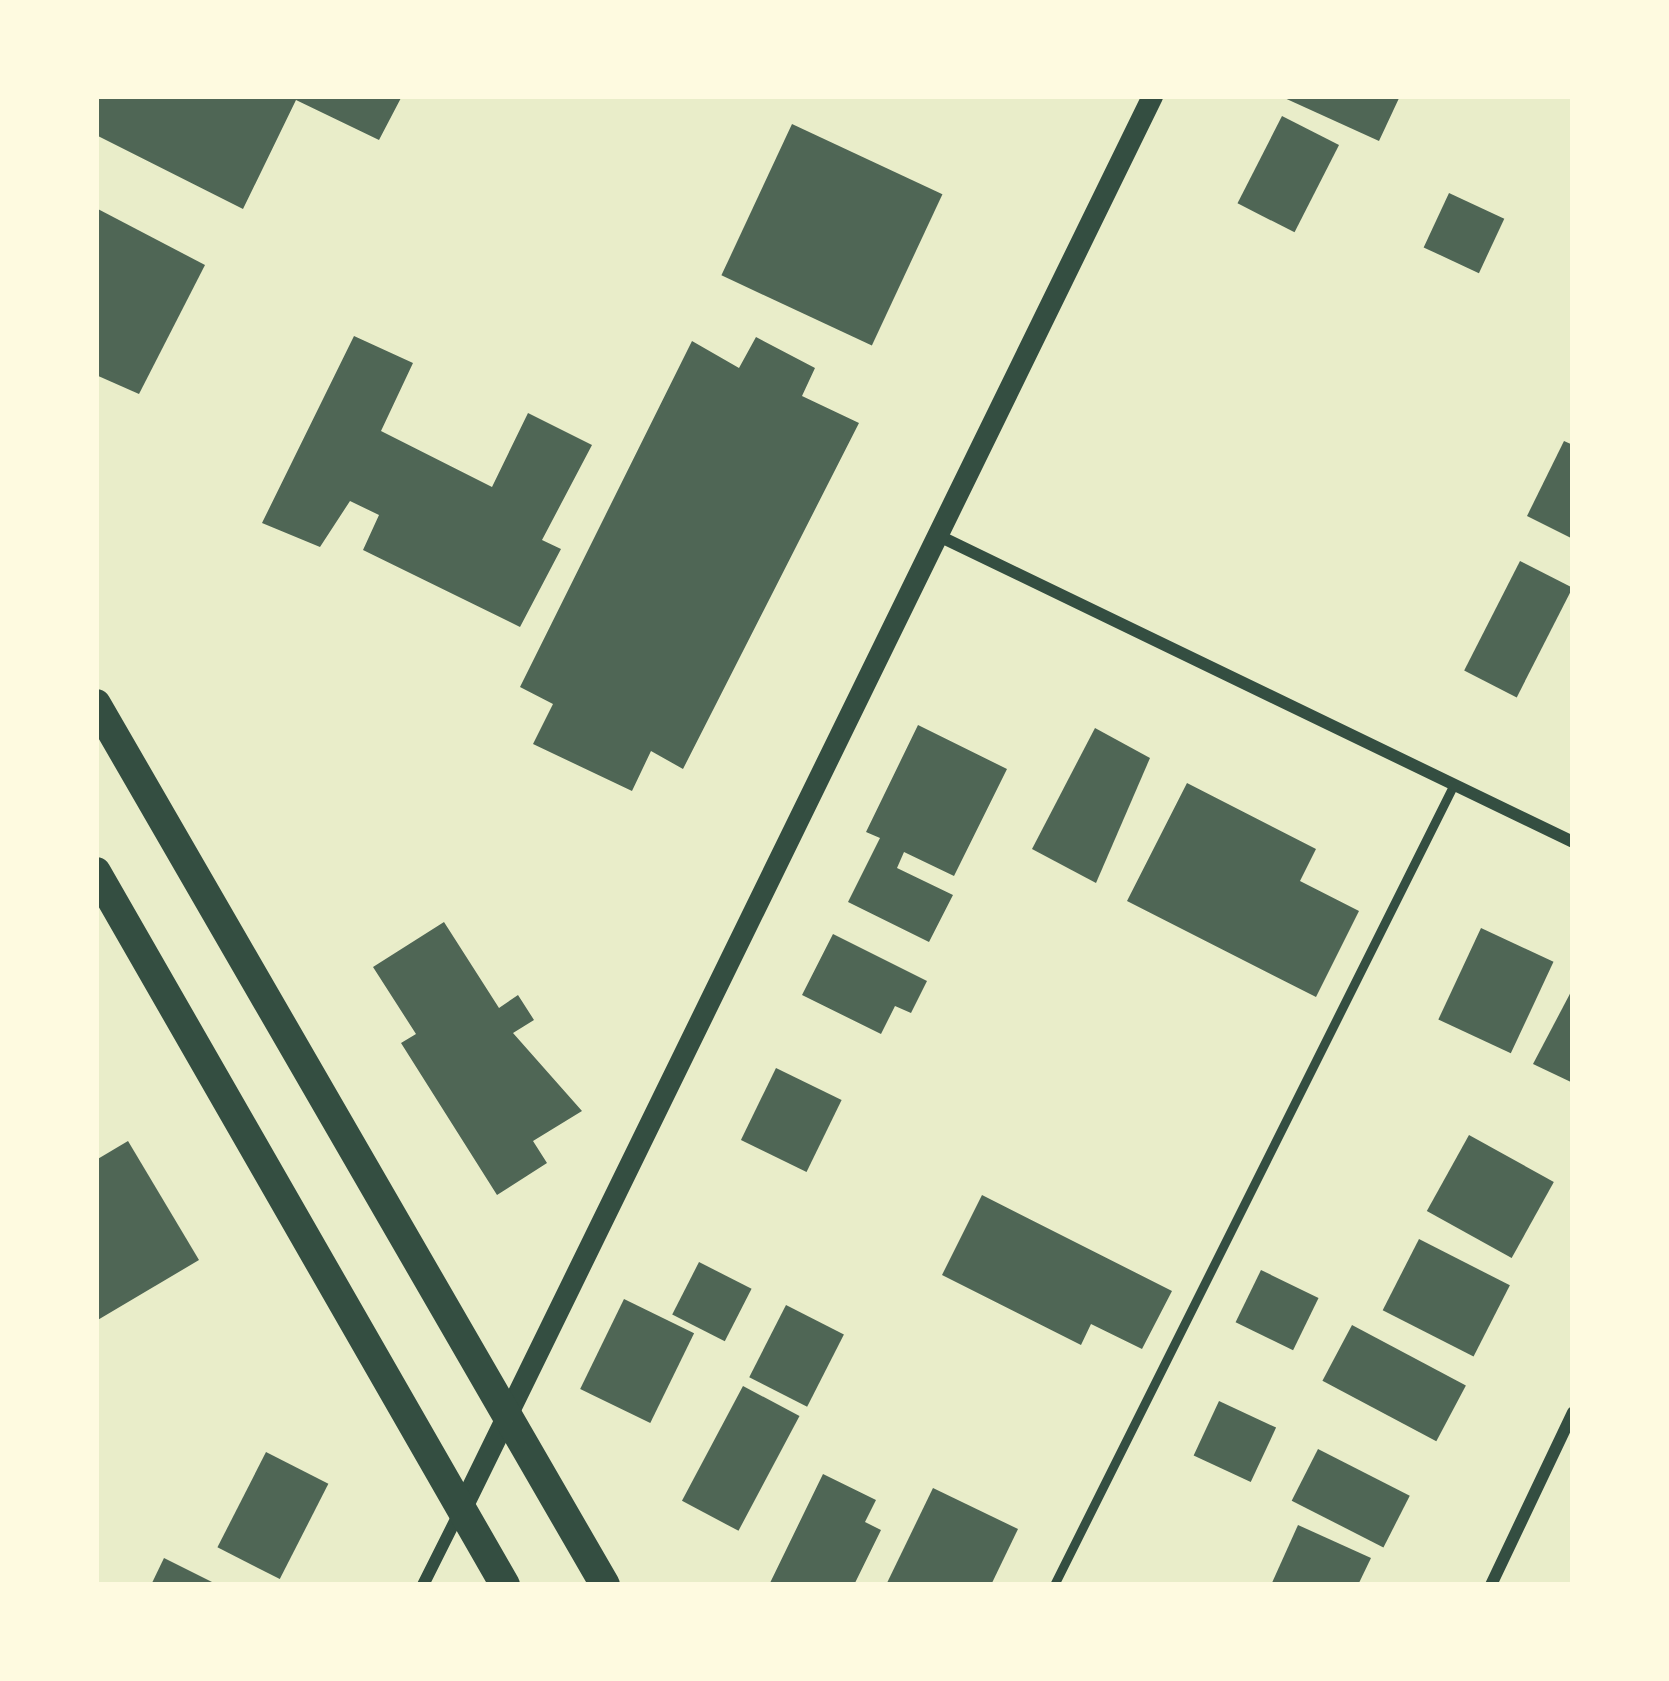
<!DOCTYPE html>
<html>
<head>
<meta charset="utf-8">
<style>
  body { margin:0 }
  #map { position:relative; width:1669px; height:1681px; overflow:hidden; background:#e9edc9; font-family:Roboto,sans-serif }
  div>[style] { position:absolute }
  [style*='--x'] { left:calc(var(--x)*1px); top:calc(var(--y)*1px); width:calc(var(--w)*1px); rotate:calc(var(--a)*1deg) }
  .building>* { inset:0; background:#4f6655; transform-origin:0 0 }
  .service>* { height:9px; margin:-4.5px; padding:0 4.5px; transform-origin:4.5px; border-radius:4.5px; background:#344e41 }
  .minor>* { height:12px; margin:-6px; padding:0 6px; transform-origin:6px; border-radius:6px; background:#344e41 }
  .tertiary>* { height:21px; margin:-10.5px; padding:0 10.5px; transform-origin:10.5px; border-radius:10.5px; background:#344e41 }
  .primary>* { height:30px; margin:-15px; padding:0 15px; transform-origin:15px; border-radius:15px; background:#344e41 }
  span { translate:-50% -50%; white-space:nowrap; text-align:center; line-height:1.15; -webkit-text-stroke:9px #fefae0; paint-order:stroke }
  .frame { position:absolute; inset:0; border:99px solid #fefae0; pointer-events:none }
</style>
</head>
<body>
<div id="map">
  <div class="building">
    <i style="clip-path:polygon(96px 96px,402px 96px,379px 140px,296px 100px,243px 209px,96px 135px)"></i>
    <i style="clip-path:polygon(1280px 96px,1400px 96px,1379px 141px)"></i>
    <i style="left:1282px;top:116px;width:64px;height:98px;rotate:27deg"></i>
    <i style="left:792px;top:124px;width:166px;height:167px;rotate:25deg"></i>
    <i style="left:1449px;top:193px;width:61px;height:60px;rotate:25deg"></i>
    <i style="clip-path:polygon(96px 208px,205px 265px,139px 394px,96px 375px)"></i>
    <i style="clip-path:polygon(354px 336px,413px 363px,381px 431px,492px 487px,528px 413px,592px 445px,542px 540px,561px 549px,520px 627px,363px 550px,379px 515px,350px 501px,320px 547px,262px 523px)"></i>
    <i style="clip-path:polygon(756px 337px,815px 368px,802px 396px,859px 423px,683px 769px,651px 751px,632px 791px,533px 744px,553px 704px,520px 687px,692px 341px,739px 368px)"></i>
    <i style="clip-path:polygon(1564px 441px,1573px 445px,1573px 539px,1527px 516px)"></i>
    <i style="left:1520px;top:561px;width:59px;height:123px;rotate:27deg"></i>
    <i style="clip-path:polygon(918px 725px,1007px 769px,954px 876px,904px 852px,897px 868px,953px 895px,929px 942px,848px 902px,880px 838px,866px 832px)"></i>
    <i style="clip-path:polygon(1095px 728px,1150px 758px,1096px 883px,1032px 849px)"></i>
    <i style="clip-path:polygon(1187px 783px,1316px 849px,1300px 881px,1359px 911px,1316px 997px,1127px 901px)"></i>
    <i style="clip-path:polygon(444px 922px,499px 1008px,518px 995px,534px 1020px,513px 1033px,582px 1111px,533px 1141px,547px 1163px,497px 1195px,401px 1043px,416px 1034px,373px 967px)"></i>
    <i style="left:1481px;top:928px;width:80px;height:101px;rotate:25deg"></i>
    <i style="clip-path:polygon(833px 934px,927px 981px,911px 1013px,895px 1006px,881px 1034px,802px 995px)"></i>
    <i style="clip-path:polygon(1573px 988px,1573px 1083px,1533px 1064px)"></i>
    <i style="left:776px;top:1068px;width:73px;height:80px;rotate:26deg"></i>
    <i style="left:1469px;top:1135px;width:97px;height:87px;rotate:29deg"></i>
    <i style="clip-path:polygon(128px 1141px,199px 1260px,96px 1321px,96px 1160px)"></i>
    <i style="clip-path:polygon(982px 1195px,1172px 1291px,1142px 1349px,1091px 1324px,1081px 1345px,942px 1275px)"></i>
    <i style="left:1419px;top:1239px;width:102px;height:80px;rotate:27deg"></i>
    <i style="left:699px;top:1262px;width:59px;height:59px;rotate:27deg"></i>
    <i style="left:1261px;top:1270px;width:64px;height:58px;rotate:26deg"></i>
    <i style="left:624px;top:1299px;width:78px;height:100px;rotate:26deg"></i>
    <i style="left:786px;top:1305px;width:65px;height:81px;rotate:27deg"></i>
    <i style="left:1352px;top:1325px;width:129px;height:63px;rotate:28deg"></i>
    <i style="left:743px;top:1386px;width:64px;height:130px;rotate:28deg"></i>
    <i style="left:1219px;top:1401px;width:63px;height:60px;rotate:25deg"></i>
    <i style="left:1318px;top:1449px;width:103px;height:58px;rotate:27deg"></i>
    <i style="left:266px;top:1452px;width:70px;height:107px;rotate:27deg"></i>
    <i style="clip-path:polygon(823px 1474px,876px 1500px,865px 1522px,881px 1530px,854px 1585px,769px 1585px)"></i>
    <i style="clip-path:polygon(933px 1488px,1018px 1529px,991px 1585px,886px 1585px)"></i>
    <i style="clip-path:polygon(1298px 1525px,1371px 1558px,1358px 1585px,1271px 1585px)"></i>
    <i style="clip-path:polygon(164px 1558px,218px 1585px,151px 1585px)"></i>
  </div>
  <div class="service">
    <i style="--x:1054;--y:1585;--w:895;--a:-63.46"></i>
  </div>
  <div class="minor">
    <i style="--x:937;--y:535;--w:706;--a:25.77"></i>
    <i style="--x:423;--y:1585;--w:83;--a:-63.4"></i>
    <i style="--x:1491;--y:1585;--w:191;--a:-64.6"></i>
  </div>
  <div class="tertiary">
    <i style="--x:461;--y:1509;--w:1573;--a:-63.94"></i>
  </div>
  <div class="primary">
    <i style="--x:96;--y:704;--w:1017;--a:59.98"></i>
    <i style="--x:96;--y:872;--w:822;--a:60.16"></i>
  </div>
  <div class="frame"></div>
</div>
</body>
</html>
